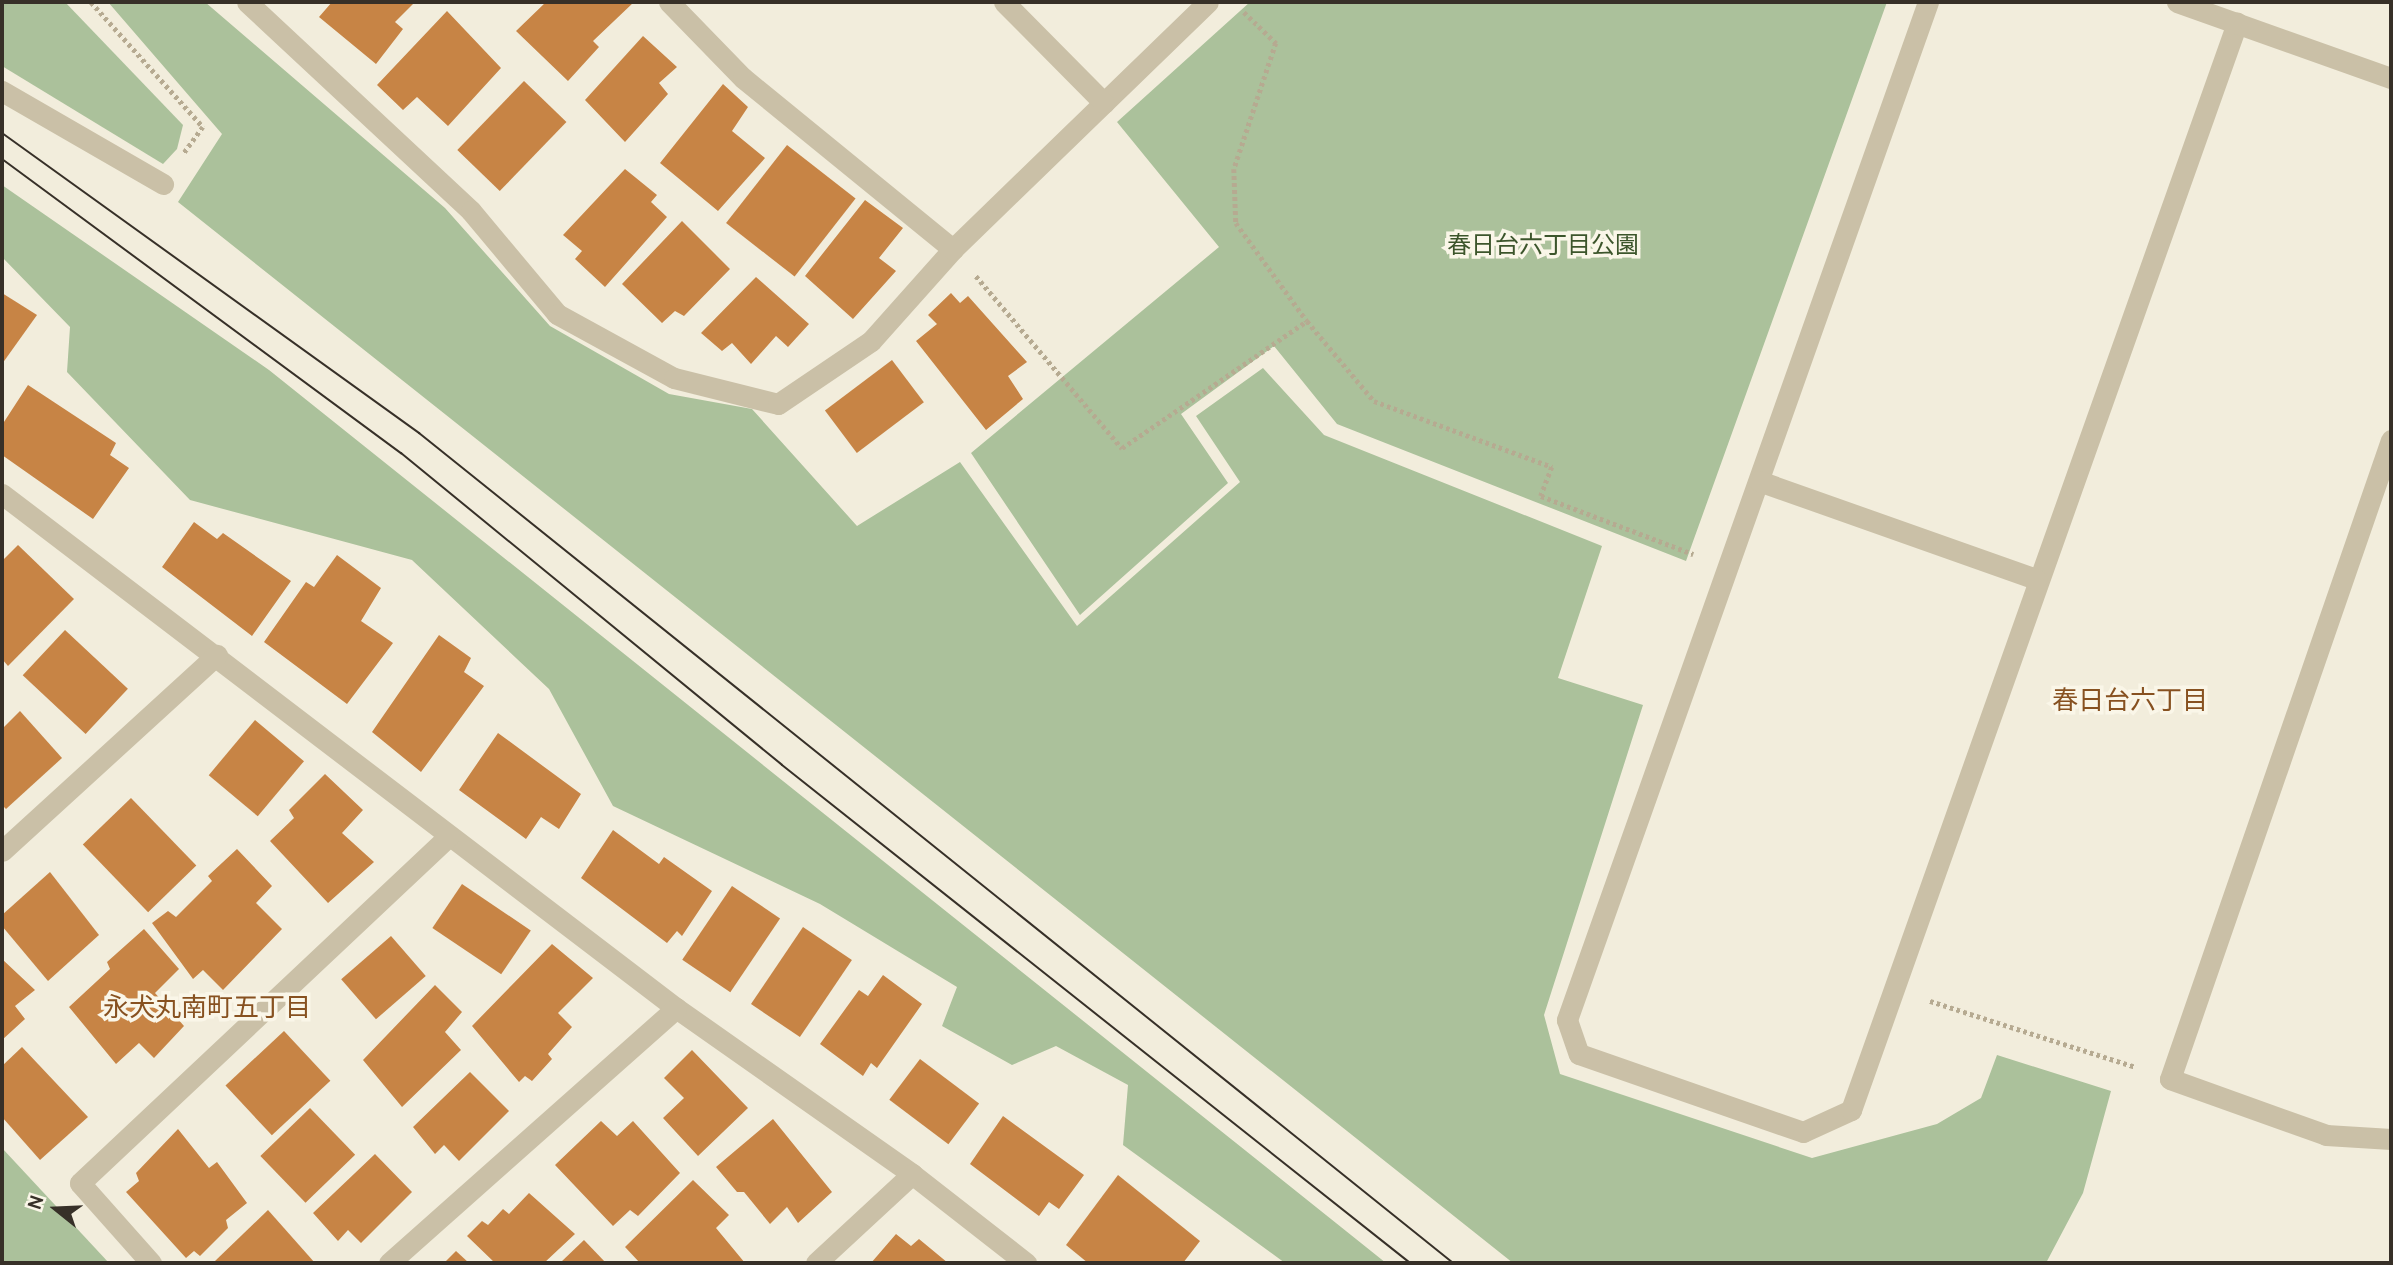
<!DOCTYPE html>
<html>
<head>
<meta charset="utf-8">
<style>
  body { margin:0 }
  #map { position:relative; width:2393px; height:1265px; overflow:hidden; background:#f2eddc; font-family:Cabin,"Noto Sans JP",sans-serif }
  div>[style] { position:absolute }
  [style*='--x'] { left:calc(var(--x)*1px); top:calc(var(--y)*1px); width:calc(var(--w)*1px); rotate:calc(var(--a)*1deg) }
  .green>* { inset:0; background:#abc19b }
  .building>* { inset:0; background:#c78445; transform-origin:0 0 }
  .path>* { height:4.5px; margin-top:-2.25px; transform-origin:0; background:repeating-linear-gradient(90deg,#b6aa91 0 3.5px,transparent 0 7px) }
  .street>* { height:21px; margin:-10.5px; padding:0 10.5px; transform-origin:10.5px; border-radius:10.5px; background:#cac0a7 }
  .tram>* { height:2px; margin:-1px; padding:0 1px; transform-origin:1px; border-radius:1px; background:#373028 }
  span { translate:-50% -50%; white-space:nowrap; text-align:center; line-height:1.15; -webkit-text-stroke:7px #faf6e8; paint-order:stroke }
  .park-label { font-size:24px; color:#3c552b }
  .neighbourhood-label { font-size:26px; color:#875120 }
  .frame { position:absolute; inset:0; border:4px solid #373028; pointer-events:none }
  .north { position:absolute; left:21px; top:1174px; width:70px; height:70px; -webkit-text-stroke:5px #faf6e8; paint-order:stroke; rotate:288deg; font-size:19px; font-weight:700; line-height:28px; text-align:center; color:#373028 }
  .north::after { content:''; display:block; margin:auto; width:24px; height:32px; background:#373028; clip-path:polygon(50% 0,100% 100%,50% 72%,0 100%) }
</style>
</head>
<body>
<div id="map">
  <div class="green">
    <i style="clip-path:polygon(2px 2px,65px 2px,183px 125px,177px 149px,163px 164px,2px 66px)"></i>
    <i style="clip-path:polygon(108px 2px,205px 2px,445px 208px,550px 326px,669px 394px,752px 409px,857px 526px,960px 462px,1077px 626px,1240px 482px,1196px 416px,1263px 368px,1324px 435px,1602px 546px,1558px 678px,1643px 705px,1544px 1015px,1560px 1074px,1812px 1158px,1937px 1124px,1981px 1098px,1997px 1055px,2111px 1091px,2083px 1193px,2046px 1263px,1513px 1263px,178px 202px,222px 134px)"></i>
    <i style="clip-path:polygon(1250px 2px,1887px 2px,1686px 561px,1337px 424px,1274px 346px,1181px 414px,1228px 483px,1080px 615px,971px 453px,1219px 247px,1117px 122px)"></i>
    <i style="clip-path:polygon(2px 185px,269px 370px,1386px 1263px,1285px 1263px,1123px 1145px,1128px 1085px,1056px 1046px,1012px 1065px,942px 1026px,957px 987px,820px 904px,613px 806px,549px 689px,412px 560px,190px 500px,67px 372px,70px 327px,2px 257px)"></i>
    <i style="clip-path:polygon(2px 1148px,109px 1263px,2px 1263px)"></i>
  </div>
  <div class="building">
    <i style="clip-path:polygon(332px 2px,415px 2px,395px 22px,403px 29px,376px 64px,319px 17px)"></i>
    <i style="clip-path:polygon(546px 2px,634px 2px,593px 41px,599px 47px,568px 81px,516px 31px)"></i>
    <i style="clip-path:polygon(447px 11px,501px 68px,448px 126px,417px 97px,403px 110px,377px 85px)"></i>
    <i style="clip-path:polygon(643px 36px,677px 67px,659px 83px,668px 94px,625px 142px,585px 100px)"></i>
    <i style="left:524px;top:81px;width:59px;height:96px;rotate:44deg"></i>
    <i style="clip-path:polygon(723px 84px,748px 107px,732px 131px,765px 158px,718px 211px,660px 163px)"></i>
    <i style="left:787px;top:145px;width:87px;height:99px;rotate:38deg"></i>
    <i style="clip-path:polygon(625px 169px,657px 195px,651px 202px,667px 217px,605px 287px,575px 259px,582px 251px,563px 235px)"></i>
    <i style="clip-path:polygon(865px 200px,903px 228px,879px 258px,896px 271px,853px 319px,805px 276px)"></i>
    <i style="clip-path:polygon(682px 221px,730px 269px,684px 316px,675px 311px,662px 323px,622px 284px)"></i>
    <i style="clip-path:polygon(756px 277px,809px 324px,788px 347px,776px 336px,751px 364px,732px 343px,722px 351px,701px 333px)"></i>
    <i style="clip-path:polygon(2px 293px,37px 315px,2px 364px)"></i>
    <i style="clip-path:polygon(951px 293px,960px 303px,968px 296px,1027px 362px,1008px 376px,1023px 399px,986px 430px,916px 341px,937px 324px,928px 315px)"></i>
    <i style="left:892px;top:360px;width:53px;height:84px;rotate:53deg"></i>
    <i style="clip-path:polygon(28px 385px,116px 443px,110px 455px,129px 468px,93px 519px,2px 455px,2px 425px)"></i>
    <i style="clip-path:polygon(194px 522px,217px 539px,223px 533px,291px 581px,252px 636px,162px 567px)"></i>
    <i style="clip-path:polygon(18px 545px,74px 599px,8px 666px,2px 659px,2px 561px)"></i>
    <i style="clip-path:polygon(337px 555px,381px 588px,361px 621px,393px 643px,347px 704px,264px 642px,306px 582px,314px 587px)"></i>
    <i style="left:65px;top:630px;width:86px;height:62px;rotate:43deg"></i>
    <i style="clip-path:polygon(439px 635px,471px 658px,464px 672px,484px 686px,421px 772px,372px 732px)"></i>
    <i style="clip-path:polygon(20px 711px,62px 758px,6px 809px,2px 805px,2px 729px)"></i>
    <i style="left:255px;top:720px;width:64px;height:72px;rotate:40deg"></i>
    <i style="clip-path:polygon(498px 733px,581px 794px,559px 829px,541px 817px,526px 839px,459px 790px)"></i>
    <i style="clip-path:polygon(325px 774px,363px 810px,342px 833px,374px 862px,328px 903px,270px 841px,294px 818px,289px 810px)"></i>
    <i style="left:131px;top:798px;width:94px;height:67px;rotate:46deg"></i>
    <i style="clip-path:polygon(613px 830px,659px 864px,664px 857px,712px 891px,682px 936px,677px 931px,667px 943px,581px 878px)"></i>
    <i style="clip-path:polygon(237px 849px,272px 886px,256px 903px,282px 929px,223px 990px,203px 970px,193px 979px,152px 923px,168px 911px,176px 917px,212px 881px,208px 876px)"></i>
    <i style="clip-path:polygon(50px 872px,99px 935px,48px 981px,2px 926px,2px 915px)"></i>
    <i style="left:462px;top:884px;width:83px;height:53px;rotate:34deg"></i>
    <i style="left:732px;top:886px;width:58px;height:89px;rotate:34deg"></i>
    <i style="left:803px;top:927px;width:59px;height:93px;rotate:34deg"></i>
    <i style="clip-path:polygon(144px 929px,179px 969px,155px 993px,184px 1026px,154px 1058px,139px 1043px,116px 1064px,69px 1007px,110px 969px,107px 962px)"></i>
    <i style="left:391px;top:936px;width:53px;height:66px;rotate:49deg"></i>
    <i style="clip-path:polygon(552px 944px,593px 978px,558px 1013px,572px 1027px,548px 1054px,552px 1059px,532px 1081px,525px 1076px,519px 1082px,472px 1026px)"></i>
    <i style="clip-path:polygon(2px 959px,35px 990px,15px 1006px,25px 1019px,2px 1040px)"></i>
    <i style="clip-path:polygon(883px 975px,922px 1004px,877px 1068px,871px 1063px,863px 1076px,820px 1044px,859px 990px,868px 996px)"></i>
    <i style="clip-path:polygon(435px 985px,462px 1012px,445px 1032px,461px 1050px,402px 1107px,363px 1060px)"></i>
    <i style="left:284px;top:1031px;width:68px;height:80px;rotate:47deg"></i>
    <i style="clip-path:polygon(22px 1047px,88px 1117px,40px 1160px,2px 1117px,2px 1066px)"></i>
    <i style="clip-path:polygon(692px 1050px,748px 1108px,698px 1156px,663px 1118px,684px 1098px,664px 1078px)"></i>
    <i style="left:920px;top:1059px;width:74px;height:51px;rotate:37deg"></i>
    <i style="clip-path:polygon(470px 1072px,509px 1111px,459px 1161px,444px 1145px,435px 1154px,413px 1127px)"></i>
    <i style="left:310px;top:1108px;width:65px;height:69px;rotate:46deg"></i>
    <i style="clip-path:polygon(1003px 1116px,1084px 1175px,1059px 1209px,1049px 1202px,1039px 1216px,970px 1164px)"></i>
    <i style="clip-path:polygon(773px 1119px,832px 1192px,798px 1223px,787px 1207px,770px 1224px,744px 1192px,737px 1192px,716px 1167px)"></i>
    <i style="clip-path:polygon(601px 1121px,617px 1136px,633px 1121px,680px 1173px,638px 1216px,630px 1210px,613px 1226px,555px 1165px)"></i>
    <i style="clip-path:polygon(178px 1129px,209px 1168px,217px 1162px,247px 1203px,226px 1220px,228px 1228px,200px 1256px,194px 1251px,186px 1258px,126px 1192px,139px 1181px,136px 1173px)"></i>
    <i style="clip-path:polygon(375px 1154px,412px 1192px,361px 1243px,348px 1230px,338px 1241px,313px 1213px)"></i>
    <i style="clip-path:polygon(1118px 1175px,1200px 1241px,1183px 1263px,1088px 1263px,1066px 1245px)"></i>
    <i style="clip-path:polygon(693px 1180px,729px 1215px,716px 1228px,745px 1263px,640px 1263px,625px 1247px)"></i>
    <i style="clip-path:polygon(529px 1193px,575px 1234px,544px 1263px,495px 1263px,467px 1236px,482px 1221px,488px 1225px,503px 1209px,509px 1214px)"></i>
    <i style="clip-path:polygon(268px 1210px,315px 1263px,217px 1263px,215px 1261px)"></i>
    <i style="clip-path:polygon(896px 1234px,911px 1246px,919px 1239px,948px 1263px,871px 1263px)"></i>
    <i style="clip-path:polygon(584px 1240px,606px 1263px,560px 1263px)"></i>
    <i style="clip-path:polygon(456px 1251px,469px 1263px,444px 1263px)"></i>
  </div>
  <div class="path">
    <i style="--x:91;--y:2;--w:168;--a:48.1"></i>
    <i style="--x:203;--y:127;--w:34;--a:126"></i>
    <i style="--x:1244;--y:12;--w:45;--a:44.1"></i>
    <i style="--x:1276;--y:43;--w:133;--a:108.4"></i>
    <i style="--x:1234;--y:169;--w:54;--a:87.9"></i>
    <i style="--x:1236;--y:223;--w:121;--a:54.1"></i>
    <i style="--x:1307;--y:321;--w:104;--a:50.1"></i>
    <i style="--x:1374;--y:401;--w:190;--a:20.3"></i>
    <i style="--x:1552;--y:467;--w:31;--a:111"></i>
    <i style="--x:1541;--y:496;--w:163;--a:20.9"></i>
    <i style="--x:976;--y:276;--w:226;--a:49.7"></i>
    <i style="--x:1122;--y:448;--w:224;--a:-34.5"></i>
    <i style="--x:1930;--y:1001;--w:215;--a:17.8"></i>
  </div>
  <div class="street">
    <i style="--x:247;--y:2;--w:306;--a:43"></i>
    <i style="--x:471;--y:211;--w:134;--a:50.1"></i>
    <i style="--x:557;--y:314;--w:133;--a:28.7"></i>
    <i style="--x:674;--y:378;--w:107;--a:14"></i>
    <i style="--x:778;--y:404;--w:112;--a:-34.1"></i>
    <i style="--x:871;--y:341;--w:123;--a:-48.3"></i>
    <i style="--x:953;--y:249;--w:355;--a:-44.1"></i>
    <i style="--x:669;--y:2;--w:106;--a:45.8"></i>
    <i style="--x:743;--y:78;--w:271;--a:39.2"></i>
    <i style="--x:1004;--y:2;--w:142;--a:45.3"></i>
    <i style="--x:1928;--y:2;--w:1080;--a:109.53"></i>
    <i style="--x:1567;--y:1020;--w:36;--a:71"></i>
    <i style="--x:1579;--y:1054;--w:237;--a:19.2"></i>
    <i style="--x:1803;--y:1132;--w:53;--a:-24.6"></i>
    <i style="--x:1851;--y:1110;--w:1154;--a:-70.45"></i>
    <i style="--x:2177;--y:2;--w:227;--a:19.6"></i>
    <i style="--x:2;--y:91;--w:186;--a:30"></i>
    <i style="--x:2391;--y:440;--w:676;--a:109.08"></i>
    <i style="--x:2170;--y:1079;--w:166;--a:19.7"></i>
    <i style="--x:2326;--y:1135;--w:65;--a:3.5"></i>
    <i style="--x:1759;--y:481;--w:294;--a:19.5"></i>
    <i style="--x:2;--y:494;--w:848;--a:37.33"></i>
    <i style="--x:676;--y:1008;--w:289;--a:35.1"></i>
    <i style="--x:912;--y:1174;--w:145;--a:38"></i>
    <i style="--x:2;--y:851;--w:291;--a:-42.4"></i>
    <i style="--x:151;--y:1263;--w:107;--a:-131.6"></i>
    <i style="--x:80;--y:1183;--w:507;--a:-43.24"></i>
    <i style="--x:389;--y:1263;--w:384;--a:-41.6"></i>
    <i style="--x:816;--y:1263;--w:131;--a:-42.8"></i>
  </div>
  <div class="tram">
    <i style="--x:2;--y:133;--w:514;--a:35.73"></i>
    <i style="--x:419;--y:433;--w:1326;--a:38.75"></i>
    <i style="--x:2;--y:159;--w:496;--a:36.4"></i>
    <i style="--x:401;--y:453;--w:492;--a:39.3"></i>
    <i style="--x:782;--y:765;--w:801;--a:38.41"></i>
  </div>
  <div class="park-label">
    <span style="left:1543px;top:245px">春日台六丁目公園</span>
  </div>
  <div class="neighbourhood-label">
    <span style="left:2130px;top:701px">春日台六丁目</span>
    <span style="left:207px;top:1008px">永犬丸南町五丁目</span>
  </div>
  <div class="frame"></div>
  <div class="north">N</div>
</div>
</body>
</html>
